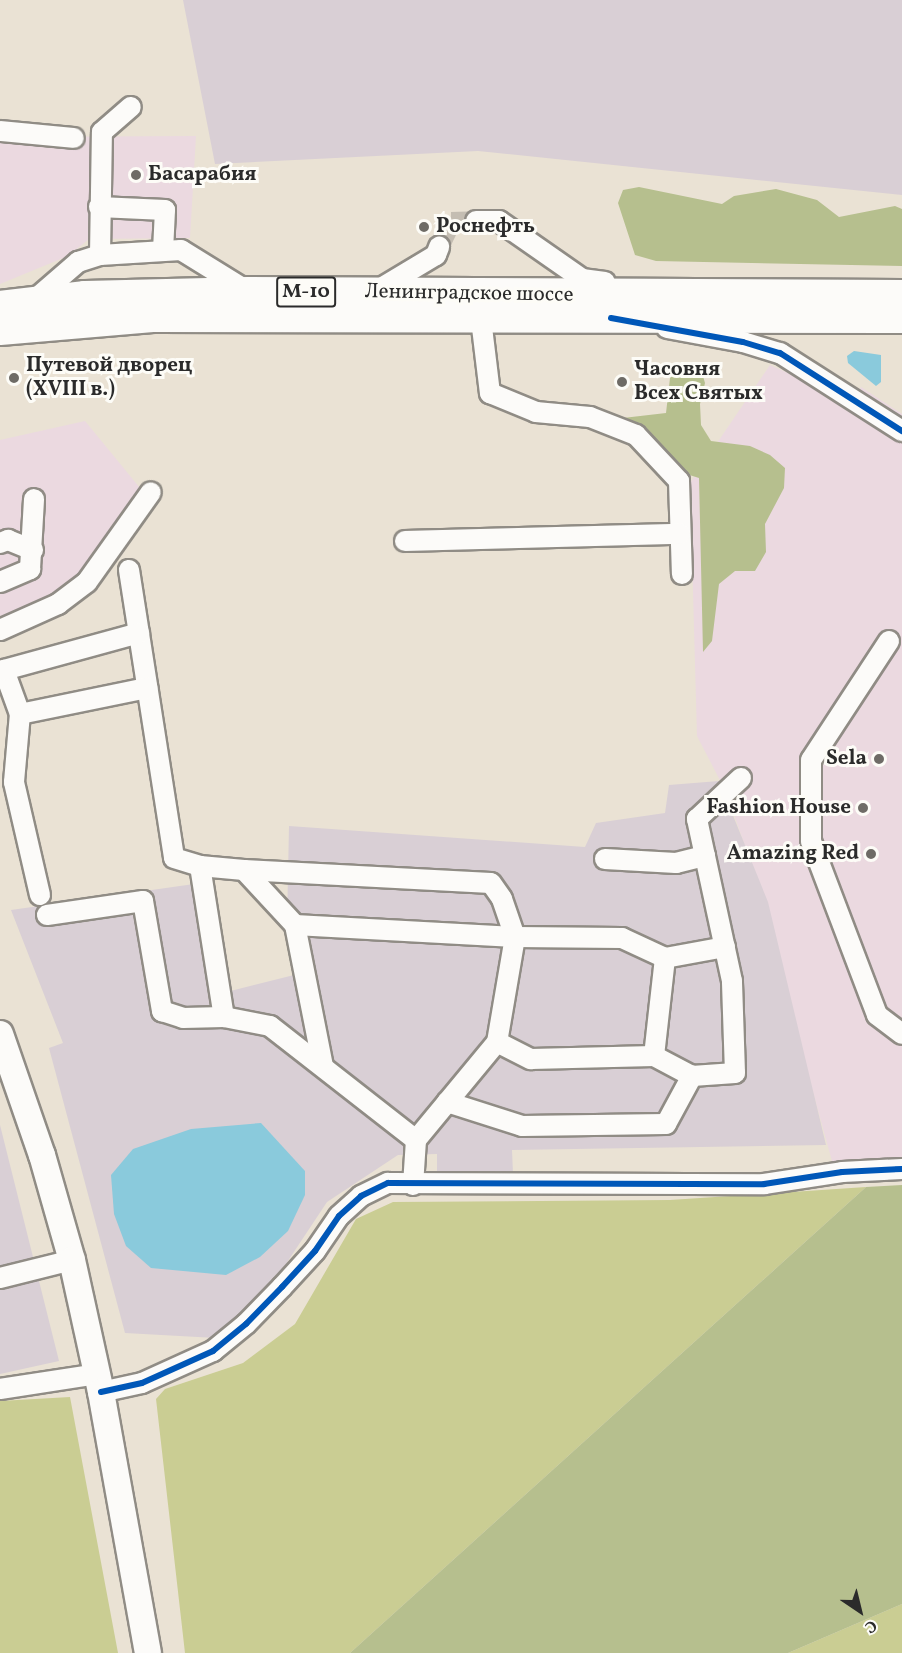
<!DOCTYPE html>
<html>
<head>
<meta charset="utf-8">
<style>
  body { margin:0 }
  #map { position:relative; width:902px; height:1653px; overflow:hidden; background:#eae2d4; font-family:Vollkorn,serif }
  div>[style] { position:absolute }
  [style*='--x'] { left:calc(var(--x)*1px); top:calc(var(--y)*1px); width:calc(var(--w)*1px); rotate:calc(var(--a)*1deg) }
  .built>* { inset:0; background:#ebd9e0 }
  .industrial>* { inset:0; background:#d9cfd5 }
  .green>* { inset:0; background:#cacd93 }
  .forest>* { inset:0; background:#b6bf8e }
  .water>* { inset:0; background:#8acadc }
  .minor-tunnel>* { height:20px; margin-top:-10px; transform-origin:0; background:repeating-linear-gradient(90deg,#c4bdb2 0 20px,transparent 0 30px) }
  .roads { filter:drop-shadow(2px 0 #908c85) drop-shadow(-2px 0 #908c85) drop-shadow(0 2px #908c85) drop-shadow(0 -2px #908c85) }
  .minor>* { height:20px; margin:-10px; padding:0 10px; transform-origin:10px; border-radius:10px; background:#fcfbf9 }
  .major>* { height:26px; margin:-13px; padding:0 13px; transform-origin:13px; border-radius:13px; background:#fcfbf9 }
  .highway>* { height:30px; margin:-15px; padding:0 15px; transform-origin:15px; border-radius:15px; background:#fcfbf9 }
  .cycleway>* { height:6px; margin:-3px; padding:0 3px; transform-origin:3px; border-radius:3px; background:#0057b8 }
  .dots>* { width:16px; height:16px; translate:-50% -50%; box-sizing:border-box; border:3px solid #fdfcf7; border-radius:50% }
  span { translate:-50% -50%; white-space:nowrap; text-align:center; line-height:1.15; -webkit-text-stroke:6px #fdfcf7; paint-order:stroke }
  .shield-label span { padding:2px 4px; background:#fdfcf7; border:2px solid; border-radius:4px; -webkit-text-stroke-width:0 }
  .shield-label { font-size:20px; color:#2b2b2b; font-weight:700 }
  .poi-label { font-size:21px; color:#2b2b2b; font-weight:700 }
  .left { translate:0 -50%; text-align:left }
  .right { translate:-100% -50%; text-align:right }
  .street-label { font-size:21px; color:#2b2b2b }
  .north { position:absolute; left:830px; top:1581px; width:60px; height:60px; -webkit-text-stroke:4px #fdfcf7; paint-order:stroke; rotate:145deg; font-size:16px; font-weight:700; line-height:24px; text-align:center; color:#2b2b2b }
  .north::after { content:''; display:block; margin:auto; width:21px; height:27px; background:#2b2b2b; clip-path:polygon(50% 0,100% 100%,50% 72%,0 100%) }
</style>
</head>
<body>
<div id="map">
  <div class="built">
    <i style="clip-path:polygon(196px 136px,190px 238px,89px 239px,68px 256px,0 284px,0 137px)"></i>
    <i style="clip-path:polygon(770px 365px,797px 377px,846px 410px,861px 387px,902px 414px,902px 1161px,832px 1161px,745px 846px,726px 792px,697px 736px,690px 483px)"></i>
    <i style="clip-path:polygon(85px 421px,140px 488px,104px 542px,91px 554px,87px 570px,62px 596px,0 624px,0 440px)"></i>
  </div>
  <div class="industrial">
    <i style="clip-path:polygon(183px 0,902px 0,902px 195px,478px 151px,215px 164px)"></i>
    <i style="clip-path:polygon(719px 781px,768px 902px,826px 1145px,512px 1150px,513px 1174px,437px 1175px,437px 1154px,398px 1155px,327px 1202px,270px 1288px,216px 1338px,125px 1333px,49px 1048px,63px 1043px,11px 910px,194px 884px,211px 996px,294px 975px,287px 924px,289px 826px,585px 847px,596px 823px,665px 813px,669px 785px)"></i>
    <i style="clip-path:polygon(0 1125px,59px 1361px,0 1374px)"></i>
  </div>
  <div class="green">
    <i style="clip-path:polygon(866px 1187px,350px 1653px,185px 1653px,156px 1399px,165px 1389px,243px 1363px,295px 1324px,356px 1219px,393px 1202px,670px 1200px)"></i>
    <i style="clip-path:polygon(70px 1397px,118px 1653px,0 1653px,0 1401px)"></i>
    <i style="clip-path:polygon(902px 1604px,902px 1653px,788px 1653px)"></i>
  </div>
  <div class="forest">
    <i style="clip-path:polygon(639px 187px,722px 204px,734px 196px,776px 189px,817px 200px,839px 217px,895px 206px,902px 209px,902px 266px,656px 261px,635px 255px,618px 203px,623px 190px)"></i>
    <i style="clip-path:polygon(681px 362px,700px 366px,705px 383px,700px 404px,701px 425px,711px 441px,750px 446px,770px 455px,785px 468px,784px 488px,765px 524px,766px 552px,755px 571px,735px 571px,719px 584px,712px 641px,703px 652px,699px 478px,680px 472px,623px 418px,666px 413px,670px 378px)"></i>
    <i style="clip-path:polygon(902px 1185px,902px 1604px,788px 1653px,350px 1653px,866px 1187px)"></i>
  </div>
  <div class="water">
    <i style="clip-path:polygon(854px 351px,881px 355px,881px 382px,876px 386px,848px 363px,847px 356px)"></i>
    <i style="clip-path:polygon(261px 1123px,305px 1171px,305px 1195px,288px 1231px,260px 1257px,226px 1275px,151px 1268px,126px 1246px,114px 1214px,111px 1175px,133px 1149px,191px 1129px)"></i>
  </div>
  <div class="minor-tunnel">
    <i style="--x:439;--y:247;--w:28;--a:-64"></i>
    <i style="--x:451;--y:222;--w:25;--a:-2"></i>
  </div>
  <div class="roads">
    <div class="minor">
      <i style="--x:0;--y:131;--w:74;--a:5.4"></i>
      <i style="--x:99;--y:207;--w:66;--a:2.6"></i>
      <i style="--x:165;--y:210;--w:41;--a:92.8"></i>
      <i style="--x:476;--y:221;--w:23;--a:0"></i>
      <i style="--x:499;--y:221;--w:101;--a:34.9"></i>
      <i style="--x:582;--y:279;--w:23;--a:7"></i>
      <i style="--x:100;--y:255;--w:123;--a:-89.1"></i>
      <i style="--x:102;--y:132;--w:38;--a:-41"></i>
      <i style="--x:376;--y:291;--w:70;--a:-31"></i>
      <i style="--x:436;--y:255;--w:9;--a:-69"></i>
      <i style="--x:33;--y:301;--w:60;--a:-40.9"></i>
      <i style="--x:78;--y:262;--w:23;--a:-18"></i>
      <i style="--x:100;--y:255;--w:81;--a:-3.5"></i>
      <i style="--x:181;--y:250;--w:78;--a:31.8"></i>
      <i style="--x:481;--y:319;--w:75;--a:83.1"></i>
      <i style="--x:490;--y:393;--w:50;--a:22.4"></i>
      <i style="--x:536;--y:412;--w:54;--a:5.3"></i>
      <i style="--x:590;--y:417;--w:49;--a:21.4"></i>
      <i style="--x:636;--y:435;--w:63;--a:46.9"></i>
      <i style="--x:679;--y:481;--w:93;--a:88.2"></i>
      <i style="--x:667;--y:328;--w:77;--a:10.4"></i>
      <i style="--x:743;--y:342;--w:39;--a:17"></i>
      <i style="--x:780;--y:353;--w:145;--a:32.6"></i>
      <i style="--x:405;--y:541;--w:275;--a:-1.5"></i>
      <i style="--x:0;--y:543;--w:9;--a:-21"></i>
      <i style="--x:8;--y:540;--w:27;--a:22"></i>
      <i style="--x:129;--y:570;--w:291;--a:81.1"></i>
      <i style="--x:174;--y:858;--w:27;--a:17"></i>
      <i style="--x:200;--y:866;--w:44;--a:5.2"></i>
      <i style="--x:244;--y:870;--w:247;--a:3"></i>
      <i style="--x:491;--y:883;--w:19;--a:55"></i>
      <i style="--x:502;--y:899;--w:40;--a:71.1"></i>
      <i style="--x:515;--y:937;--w:107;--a:99.7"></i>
      <i style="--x:497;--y:1042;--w:127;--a:129.6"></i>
      <i style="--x:0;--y:582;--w:33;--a:-23"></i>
      <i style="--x:30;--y:569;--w:70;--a:-86.7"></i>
      <i style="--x:0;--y:630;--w:64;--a:-24.1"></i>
      <i style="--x:58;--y:604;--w:36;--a:-37"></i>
      <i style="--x:87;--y:582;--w:110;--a:-54.6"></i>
      <i style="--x:889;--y:641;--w:142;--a:123.2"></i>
      <i style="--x:811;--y:760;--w:81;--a:90"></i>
      <i style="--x:811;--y:841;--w:186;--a:69.2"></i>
      <i style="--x:877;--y:1015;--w:31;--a:37"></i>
      <i style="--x:20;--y:714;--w:130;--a:-11.6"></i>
      <i style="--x:605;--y:859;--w:71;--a:3.2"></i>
      <i style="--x:676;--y:863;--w:30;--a:-14"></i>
      <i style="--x:200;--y:866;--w:153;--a:81"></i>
      <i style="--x:244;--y:870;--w:75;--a:47.2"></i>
      <i style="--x:295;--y:925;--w:144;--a:78.8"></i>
      <i style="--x:40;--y:895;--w:116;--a:-103"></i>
      <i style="--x:14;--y:782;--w:68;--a:-85"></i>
      <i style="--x:20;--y:714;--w:47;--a:-110"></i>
      <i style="--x:4;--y:670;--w:140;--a:-15.3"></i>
      <i style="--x:47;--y:915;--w:97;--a:-8.3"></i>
      <i style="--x:143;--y:901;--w:112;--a:80.2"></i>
      <i style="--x:162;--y:1011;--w:22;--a:18"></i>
      <i style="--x:183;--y:1018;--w:41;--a:-1.4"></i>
      <i style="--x:224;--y:1017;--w:47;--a:11.1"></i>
      <i style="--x:270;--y:1026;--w:185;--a:38"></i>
      <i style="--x:416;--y:1140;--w:45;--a:93.8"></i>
      <i style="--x:295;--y:925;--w:220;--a:3.1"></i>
      <i style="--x:515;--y:937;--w:107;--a:0.5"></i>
      <i style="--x:622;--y:938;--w:47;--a:24.9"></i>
      <i style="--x:665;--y:958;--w:61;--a:-10.4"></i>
      <i style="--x:497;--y:1042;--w:38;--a:27"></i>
      <i style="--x:531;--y:1059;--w:123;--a:-1.4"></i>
      <i style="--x:654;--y:1056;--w:99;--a:-83.6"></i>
      <i style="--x:654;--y:1056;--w:43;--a:27.8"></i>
      <i style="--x:447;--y:1102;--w:79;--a:17.7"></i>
      <i style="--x:522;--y:1126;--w:144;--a:-0.8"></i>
      <i style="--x:666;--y:1124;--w:55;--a:-61.6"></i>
      <i style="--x:692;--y:1076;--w:43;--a:-4"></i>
      <i style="--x:735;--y:1073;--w:92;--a:-91.9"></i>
      <i style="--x:732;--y:981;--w:166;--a:-102.2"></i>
      <i style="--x:697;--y:819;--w:60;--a:-43"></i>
      <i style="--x:0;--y:1278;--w:74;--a:-14"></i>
      <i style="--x:0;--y:1389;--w:98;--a:-8.8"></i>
      <i style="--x:101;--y:1392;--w:42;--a:-12.4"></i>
      <i style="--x:142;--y:1383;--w:78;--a:-24.3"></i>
      <i style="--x:213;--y:1351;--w:43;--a:-39.3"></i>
      <i style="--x:246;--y:1324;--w:52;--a:-45.8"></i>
      <i style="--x:282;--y:1287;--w:49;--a:-47.5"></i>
      <i style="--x:315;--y:1251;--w:42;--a:-55.6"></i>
      <i style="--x:339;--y:1216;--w:30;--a:-42"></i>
      <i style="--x:361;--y:1196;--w:30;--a:-26"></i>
      <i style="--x:388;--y:1183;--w:376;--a:0.2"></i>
      <i style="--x:764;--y:1184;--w:79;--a:-8.7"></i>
      <i style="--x:842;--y:1172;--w:60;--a:-2.9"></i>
    </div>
    <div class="major">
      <i style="--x:0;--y:1034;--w:128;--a:70.9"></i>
      <i style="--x:42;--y:1155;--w:109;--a:74.1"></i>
      <i style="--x:72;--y:1260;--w:135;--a:77.6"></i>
      <i style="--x:101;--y:1392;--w:265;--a:79.8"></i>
    </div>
    <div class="highway">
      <i style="--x:0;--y:306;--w:86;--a:-6.7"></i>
      <i style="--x:85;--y:296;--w:164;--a:-1.4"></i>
      <i style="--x:249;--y:292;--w:653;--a:0.26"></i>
      <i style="--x:0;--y:330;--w:153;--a:-4.9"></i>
      <i style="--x:152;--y:317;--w:750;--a:0.08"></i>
    </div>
  </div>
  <div class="cycleway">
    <i style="--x:611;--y:318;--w:134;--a:10.3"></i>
    <i style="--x:743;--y:342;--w:39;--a:17"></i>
    <i style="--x:780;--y:353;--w:145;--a:32.6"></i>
    <i style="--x:101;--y:1392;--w:42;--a:-12.4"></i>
    <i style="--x:142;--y:1383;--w:78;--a:-24.3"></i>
    <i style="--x:213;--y:1351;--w:43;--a:-39.3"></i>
    <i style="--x:246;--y:1324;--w:52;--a:-45.8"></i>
    <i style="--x:282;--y:1287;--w:49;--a:-47.5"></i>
    <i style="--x:315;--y:1251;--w:42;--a:-55.6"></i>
    <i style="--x:339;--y:1216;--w:30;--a:-42"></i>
    <i style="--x:361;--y:1196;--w:30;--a:-26"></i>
    <i style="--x:388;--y:1183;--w:376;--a:0.2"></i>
    <i style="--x:764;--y:1184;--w:79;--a:-8.7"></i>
    <i style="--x:842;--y:1172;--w:60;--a:-2.9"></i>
  </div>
  <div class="dots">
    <i style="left:136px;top:175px;background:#6e6b66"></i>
    <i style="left:424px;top:227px;background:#6e6b66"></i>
    <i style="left:14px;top:378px;background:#6e6b66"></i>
    <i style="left:622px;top:382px;background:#6e6b66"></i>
    <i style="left:879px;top:759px;background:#6e6b66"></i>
    <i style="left:863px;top:808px;background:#6e6b66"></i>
    <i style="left:871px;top:854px;background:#6e6b66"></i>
  </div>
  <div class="shield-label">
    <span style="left:306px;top:292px">М-10</span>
  </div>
  <div class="poi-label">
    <span class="left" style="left:148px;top:175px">Басарабия</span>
    <span class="left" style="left:436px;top:227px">Роснефть</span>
    <span class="left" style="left:26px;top:378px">Путевой дворец<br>(XVIII в.)</span>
    <span class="left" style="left:634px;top:382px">Часовня<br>Всех Святых</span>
    <span class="right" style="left:867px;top:759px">Sela</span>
    <span class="right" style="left:851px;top:808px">Fashion House</span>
    <span class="right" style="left:859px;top:854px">Amazing Red</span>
  </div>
  <div class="street-label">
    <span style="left:469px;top:294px;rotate:1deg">Ленинградское шоссе</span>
  </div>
  <div class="north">С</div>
</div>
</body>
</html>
